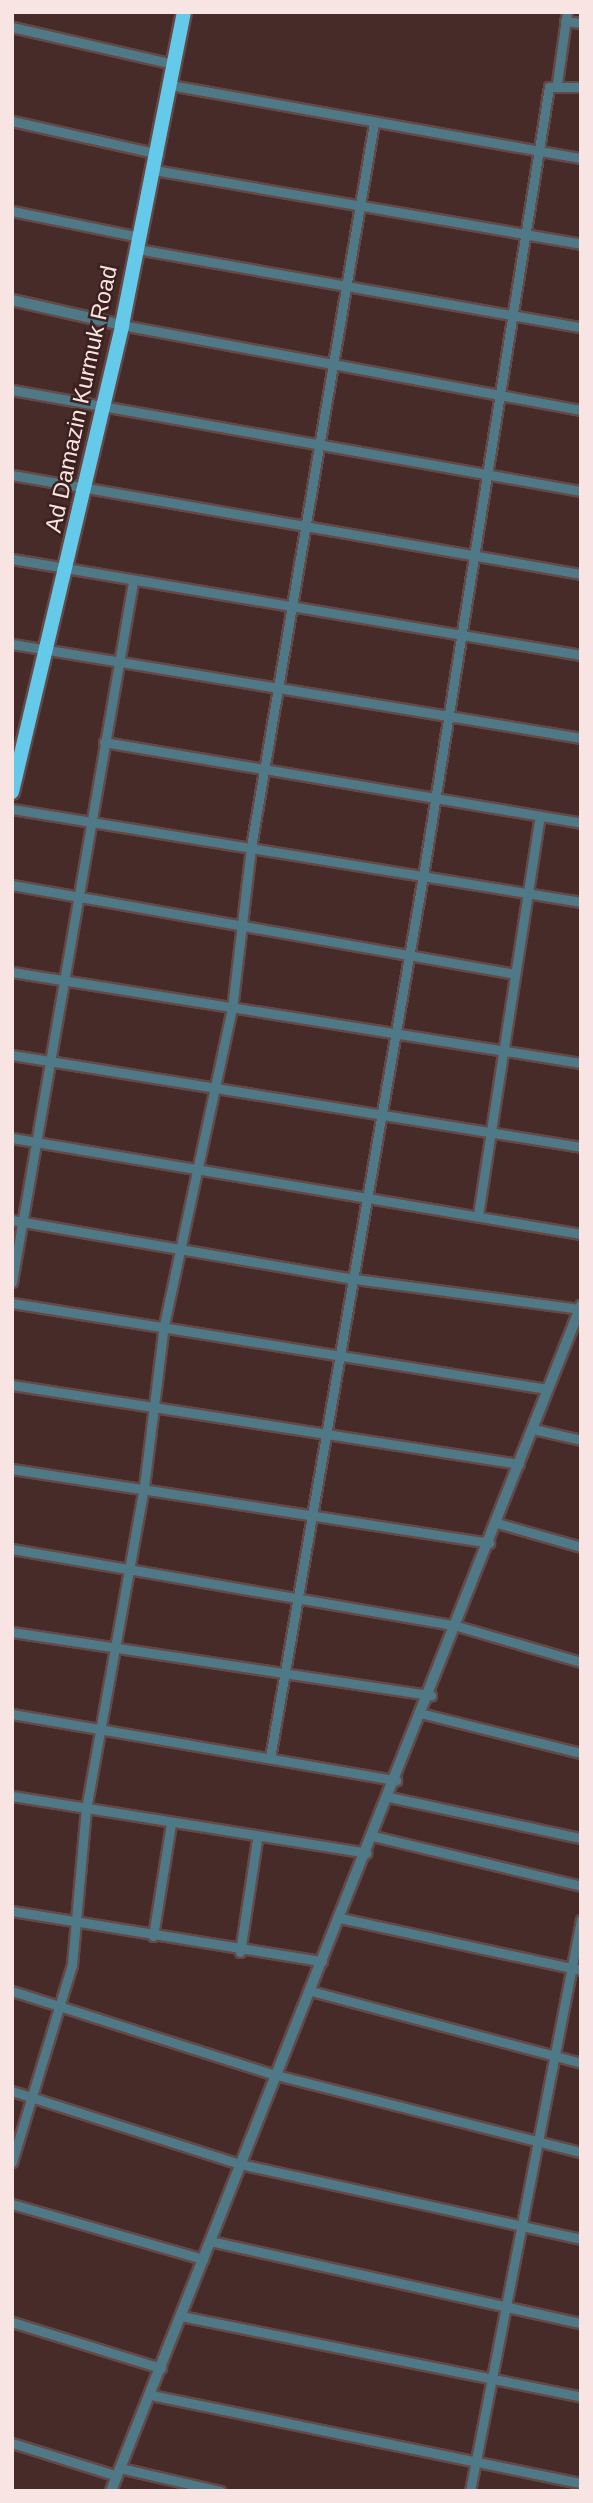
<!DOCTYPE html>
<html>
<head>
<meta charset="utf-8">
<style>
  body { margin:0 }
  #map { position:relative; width:593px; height:2503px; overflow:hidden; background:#472b29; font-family:Helvetica,sans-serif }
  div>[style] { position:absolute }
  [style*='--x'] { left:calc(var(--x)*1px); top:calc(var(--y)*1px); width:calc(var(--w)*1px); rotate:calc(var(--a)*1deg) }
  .roads { filter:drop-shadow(2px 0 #634947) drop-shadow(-2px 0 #634947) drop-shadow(0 2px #634947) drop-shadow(0 -2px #634947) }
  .minor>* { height:9px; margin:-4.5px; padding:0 4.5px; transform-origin:4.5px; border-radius:4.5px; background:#507987 }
  .tertiary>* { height:10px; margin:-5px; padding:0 5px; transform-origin:5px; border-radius:5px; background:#507987 }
  .trunk>* { height:14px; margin:-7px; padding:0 7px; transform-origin:7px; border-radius:7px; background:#65caea }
  span { translate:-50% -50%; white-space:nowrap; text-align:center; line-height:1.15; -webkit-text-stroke:5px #3c211f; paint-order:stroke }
  .street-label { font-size:23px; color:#f8e5e3 }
  .frame { position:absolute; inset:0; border:14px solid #f8e5e3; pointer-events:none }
</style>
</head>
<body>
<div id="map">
  <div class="roads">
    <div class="minor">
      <i style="--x:565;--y:21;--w:16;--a:7"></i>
      <i style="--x:12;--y:27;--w:166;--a:12.9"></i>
      <i style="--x:557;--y:83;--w:72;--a:-82"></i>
      <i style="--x:170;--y:85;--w:417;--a:10.1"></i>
      <i style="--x:12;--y:121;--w:150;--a:12.7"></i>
      <i style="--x:154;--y:170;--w:433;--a:9.8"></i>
      <i style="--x:12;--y:211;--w:131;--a:11.5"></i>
      <i style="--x:137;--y:249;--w:451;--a:10"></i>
      <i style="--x:122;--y:325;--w:467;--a:10.5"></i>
      <i style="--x:12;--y:390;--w:578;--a:10.07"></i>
      <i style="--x:12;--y:475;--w:578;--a:9.87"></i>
      <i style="--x:12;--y:559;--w:577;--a:9.58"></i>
      <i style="--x:12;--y:644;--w:577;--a:9.38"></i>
      <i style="--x:104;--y:742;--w:484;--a:9.6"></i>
      <i style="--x:12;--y:809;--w:577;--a:9.28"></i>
      <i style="--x:12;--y:885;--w:511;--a:10.03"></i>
      <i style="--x:12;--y:972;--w:576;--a:9.09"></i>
      <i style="--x:12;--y:1055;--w:576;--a:9.18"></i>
      <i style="--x:12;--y:1138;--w:577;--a:9.58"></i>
      <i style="--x:478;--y:1215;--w:404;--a:-81.2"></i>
      <i style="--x:12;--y:1220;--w:348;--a:9.8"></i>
      <i style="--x:355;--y:1279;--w:226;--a:7.6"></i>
      <i style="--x:12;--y:1282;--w:710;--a:-80.19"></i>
      <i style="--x:12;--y:1303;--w:542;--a:9.13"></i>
      <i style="--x:12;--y:1385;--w:513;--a:8.86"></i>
      <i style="--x:533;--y:1429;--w:49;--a:12.9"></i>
      <i style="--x:12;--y:1469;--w:483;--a:8.8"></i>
      <i style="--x:497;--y:1523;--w:87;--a:15.9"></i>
      <i style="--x:12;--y:1549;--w:452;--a:9.8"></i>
      <i style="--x:457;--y:1626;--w:129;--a:16.2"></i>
      <i style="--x:12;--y:1632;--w:424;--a:8.6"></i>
      <i style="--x:12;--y:1714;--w:390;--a:9.8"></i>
      <i style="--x:424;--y:1714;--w:162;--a:14"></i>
      <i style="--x:270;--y:1758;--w:895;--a:-80.16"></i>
      <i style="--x:423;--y:876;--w:799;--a:-80.93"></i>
      <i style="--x:549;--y:87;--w:32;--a:0"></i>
      <i style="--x:12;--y:1796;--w:359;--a:9.1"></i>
      <i style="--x:389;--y:1797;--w:196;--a:12.1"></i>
      <i style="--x:373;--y:1836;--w:214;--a:13.5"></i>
      <i style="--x:12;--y:1911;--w:314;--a:9.2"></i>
      <i style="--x:340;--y:1918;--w:247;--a:12.2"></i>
      <i style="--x:153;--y:1936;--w:113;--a:-80.9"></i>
      <i style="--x:240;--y:1952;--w:114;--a:-81.4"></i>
      <i style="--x:12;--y:1991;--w:277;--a:17.7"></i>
      <i style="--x:276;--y:2075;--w:315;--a:14.2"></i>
      <i style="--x:311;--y:1991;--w:279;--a:14.9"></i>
      <i style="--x:12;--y:2091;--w:239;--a:17.8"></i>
      <i style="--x:240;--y:2164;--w:349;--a:12.4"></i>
      <i style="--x:12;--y:2162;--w:206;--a:-73.1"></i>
      <i style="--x:72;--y:1965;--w:157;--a:-84.9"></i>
      <i style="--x:86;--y:1809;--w:327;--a:-79.8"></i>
      <i style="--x:144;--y:1487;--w:163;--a:-83"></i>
      <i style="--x:164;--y:1325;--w:323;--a:-77.9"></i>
      <i style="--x:232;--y:1009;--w:163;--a:-83.3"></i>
      <i style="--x:251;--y:847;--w:734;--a:-80.36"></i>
      <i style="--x:12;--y:2204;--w:199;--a:16.1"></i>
      <i style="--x:210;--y:2241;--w:380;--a:12.5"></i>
      <i style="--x:181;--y:2316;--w:408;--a:11.4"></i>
      <i style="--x:12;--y:2322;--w:156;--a:17.2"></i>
      <i style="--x:151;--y:2395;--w:439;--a:11.6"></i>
      <i style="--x:12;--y:2443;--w:110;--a:17.4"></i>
      <i style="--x:120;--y:2468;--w:103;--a:13"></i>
      <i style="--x:470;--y:2491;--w:582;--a:-79"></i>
    </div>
    <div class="tertiary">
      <i style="--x:12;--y:300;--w:113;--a:12.8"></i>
      <i style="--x:111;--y:2491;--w:1275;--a:-68.37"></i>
    </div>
    <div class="trunk">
      <i style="--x:12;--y:792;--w:480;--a:-76.7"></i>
      <i style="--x:122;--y:325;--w:319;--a:-78.8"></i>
    </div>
  </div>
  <div class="street-label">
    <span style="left:81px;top:399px;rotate:-78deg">Ad Damazin Kurmuk Road</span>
  </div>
  <div class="frame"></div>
</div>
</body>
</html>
